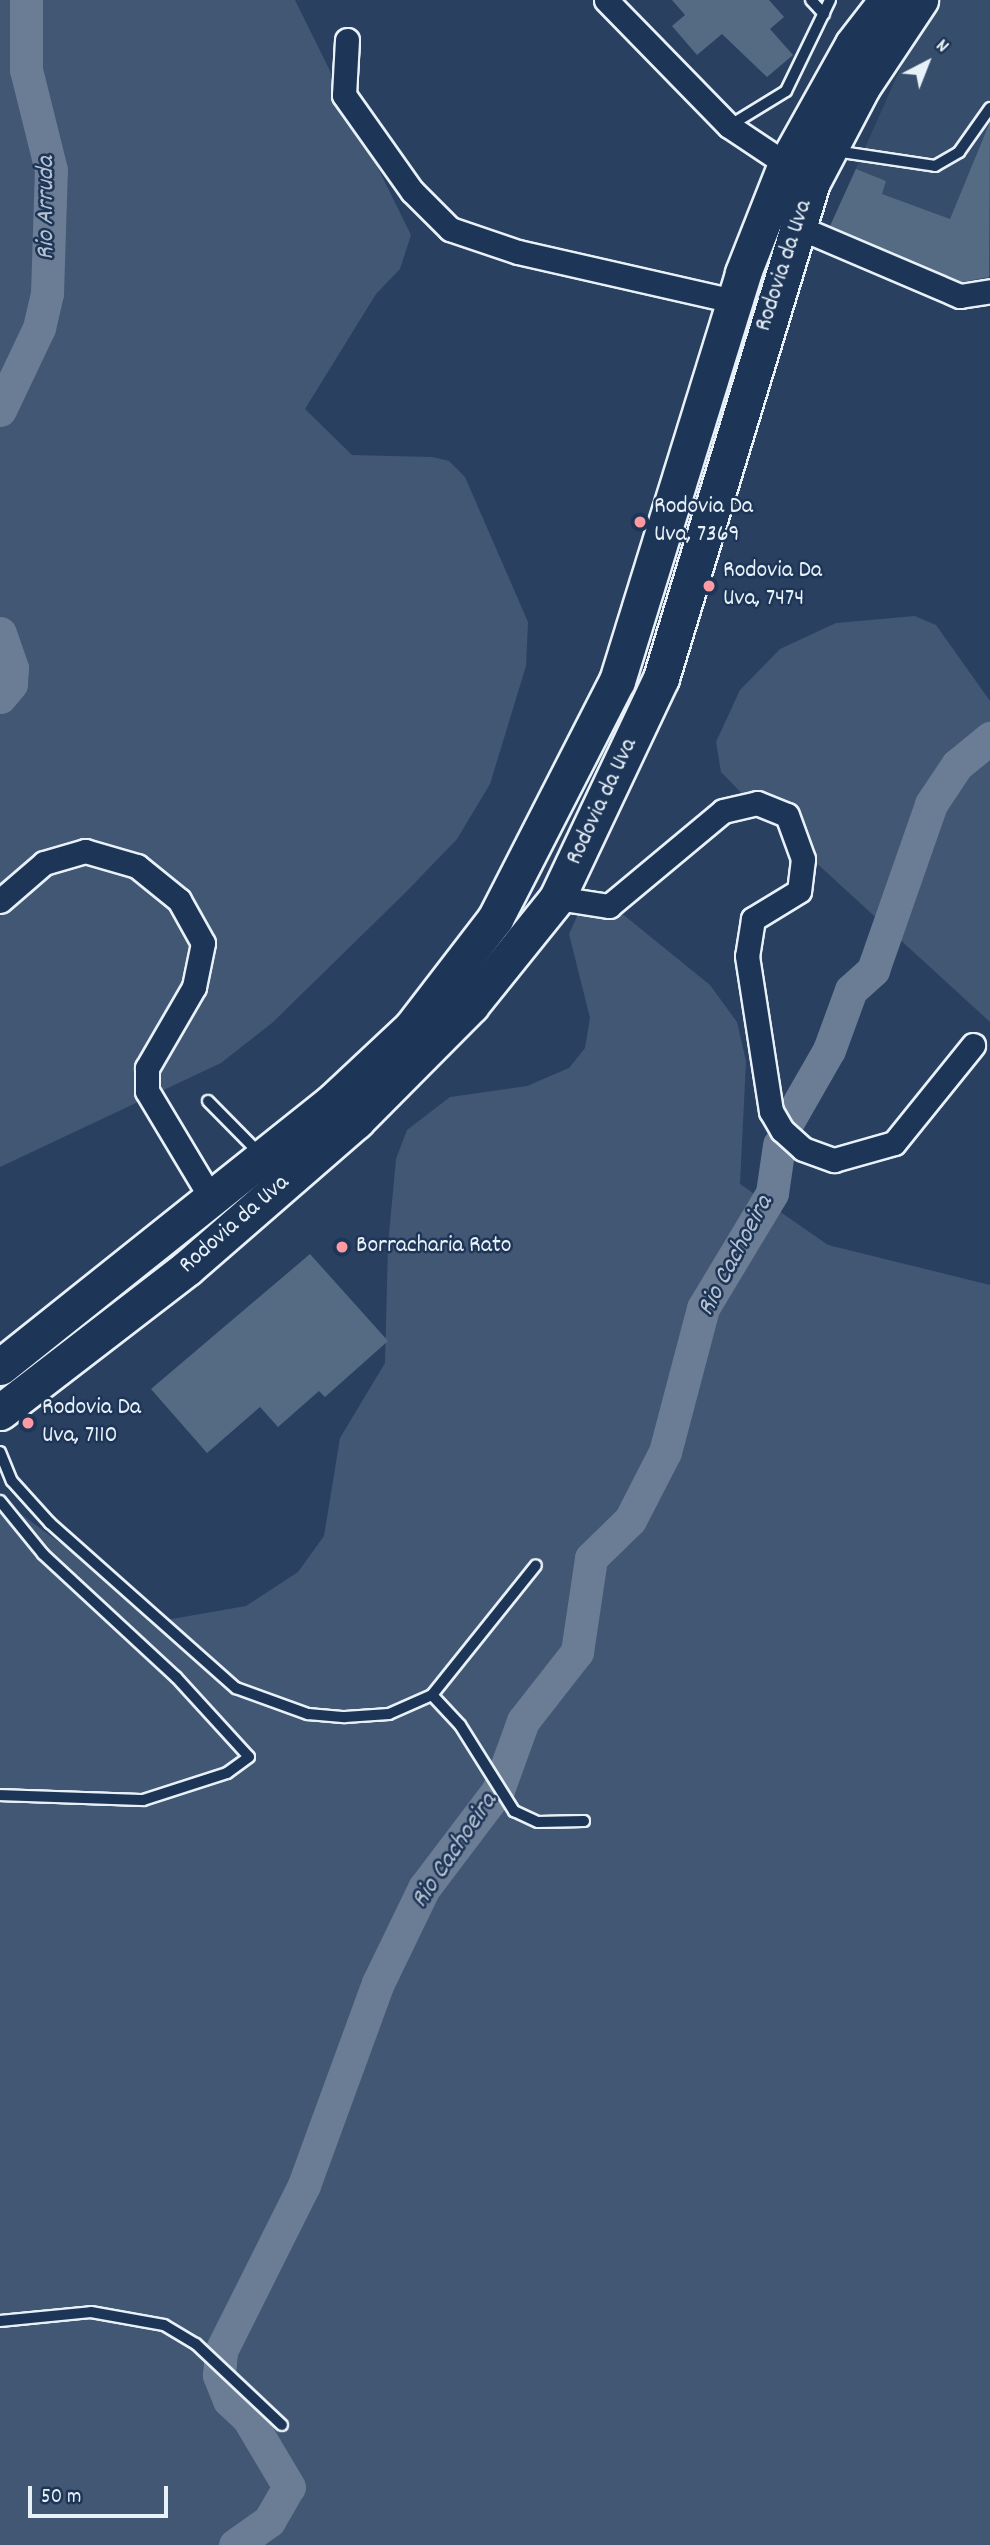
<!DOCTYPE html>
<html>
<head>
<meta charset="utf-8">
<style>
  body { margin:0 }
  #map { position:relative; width:990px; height:2545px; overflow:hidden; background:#294061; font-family:Dekko,sans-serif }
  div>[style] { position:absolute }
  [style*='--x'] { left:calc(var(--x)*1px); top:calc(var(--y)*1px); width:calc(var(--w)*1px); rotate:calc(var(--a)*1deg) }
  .built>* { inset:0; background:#364d6b }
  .green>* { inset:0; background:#415774 }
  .river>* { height:33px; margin:-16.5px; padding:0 16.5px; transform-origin:16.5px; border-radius:16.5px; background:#6b7c95 }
  .building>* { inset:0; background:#556a83 }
  .roads { filter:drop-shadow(2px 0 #e8f1f8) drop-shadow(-2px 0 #e8f1f8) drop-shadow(0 2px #e8f1f8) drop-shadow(0 -2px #e8f1f8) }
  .lane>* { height:10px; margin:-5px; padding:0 5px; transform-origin:5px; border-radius:5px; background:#1d3557 }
  .street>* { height:23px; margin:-11.5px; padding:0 11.5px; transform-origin:11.5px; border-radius:11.5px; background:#1d3557 }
  .primary>* { height:35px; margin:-17.5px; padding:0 17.5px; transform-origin:17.5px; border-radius:17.5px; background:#1d3557 }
  .dots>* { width:19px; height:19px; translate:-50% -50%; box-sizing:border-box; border:4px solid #1d3557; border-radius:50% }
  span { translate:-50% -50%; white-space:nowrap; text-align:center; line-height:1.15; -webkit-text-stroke:5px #1d3557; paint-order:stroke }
  .street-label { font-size:24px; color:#e8f1f8 }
  .poi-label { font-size:24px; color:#e8f1f8 }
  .left { translate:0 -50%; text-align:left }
  .water-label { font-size:26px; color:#b6c2d0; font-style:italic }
  .north { position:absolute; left:892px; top:28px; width:70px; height:70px; -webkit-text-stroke:5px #1d3557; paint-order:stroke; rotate:42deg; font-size:19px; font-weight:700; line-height:28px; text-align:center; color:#e8f1f8 }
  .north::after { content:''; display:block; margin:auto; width:24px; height:32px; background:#e8f1f8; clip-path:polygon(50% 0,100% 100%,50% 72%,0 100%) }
  .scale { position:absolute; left:28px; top:2486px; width:140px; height:32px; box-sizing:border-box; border:4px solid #e8f1f8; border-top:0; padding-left:9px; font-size:21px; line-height:24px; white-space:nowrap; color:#e8f1f8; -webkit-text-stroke:5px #1d3557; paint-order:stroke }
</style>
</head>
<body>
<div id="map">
  <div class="built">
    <i style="clip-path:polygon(942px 0,990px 0,990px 275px,982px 294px,826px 235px,918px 29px)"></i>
  </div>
  <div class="green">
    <i style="clip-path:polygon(0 0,295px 0,411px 235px,400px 269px,376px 294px,305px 409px,352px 455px,432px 457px,449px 461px,465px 477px,528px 622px,526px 666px,490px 784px,457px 839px,406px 892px,272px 1023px,221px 1063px,0 1167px)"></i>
    <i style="clip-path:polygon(915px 616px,936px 625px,990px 701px,990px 1022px,753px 805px,721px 772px,716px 742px,740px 690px,780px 649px,836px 623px)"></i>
    <i style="clip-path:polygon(615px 908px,710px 985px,737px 1022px,746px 1061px,740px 1184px,828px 1245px,990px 1285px,990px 2545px,0 2545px,0 1499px,166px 1620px,246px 1606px,298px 1572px,324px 1536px,340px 1438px,385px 1363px,388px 1245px,396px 1159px,407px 1130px,450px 1097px,527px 1086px,569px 1068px,585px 1048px,590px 1018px,569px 934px,579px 912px)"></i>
  </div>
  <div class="river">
    <i style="--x:0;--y:410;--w:91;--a:-64.6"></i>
    <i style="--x:39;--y:328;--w:35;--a:-77"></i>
    <i style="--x:47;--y:294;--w:124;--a:-88.2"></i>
    <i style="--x:51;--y:170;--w:103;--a:-104"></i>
    <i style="--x:26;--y:70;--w:70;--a:-90"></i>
    <i style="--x:0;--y:633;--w:37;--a:71"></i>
    <i style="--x:12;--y:668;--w:16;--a:94"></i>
    <i style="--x:11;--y:684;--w:17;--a:130"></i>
    <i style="--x:786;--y:1125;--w:86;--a:-60.2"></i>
    <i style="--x:829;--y:1050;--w:64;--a:-69.9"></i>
    <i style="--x:851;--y:990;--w:30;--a:-42"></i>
    <i style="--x:873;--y:970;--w:176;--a:-70.7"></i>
    <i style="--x:931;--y:804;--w:47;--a:-56.3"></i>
    <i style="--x:957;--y:765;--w:43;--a:-39.3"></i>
    <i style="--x:235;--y:2545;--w:42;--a:-35.2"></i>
    <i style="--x:269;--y:2521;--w:39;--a:-60"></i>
    <i style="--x:289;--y:2487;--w:80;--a:-120.7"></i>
    <i style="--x:248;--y:2418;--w:26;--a:-137"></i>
    <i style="--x:229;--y:2400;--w:27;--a:-112"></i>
    <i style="--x:219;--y:2375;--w:24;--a:-85"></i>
    <i style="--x:221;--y:2351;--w:186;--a:-63.4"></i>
    <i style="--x:304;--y:2185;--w:215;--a:-69.9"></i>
    <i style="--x:378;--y:1983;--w:106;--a:-64.2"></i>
    <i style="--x:424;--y:1888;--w:123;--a:-52.9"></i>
    <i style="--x:498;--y:1790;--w:73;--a:-70.1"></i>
    <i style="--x:523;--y:1721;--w:88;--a:-52"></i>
    <i style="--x:577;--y:1652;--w:95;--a:-81.5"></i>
    <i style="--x:591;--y:1558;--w:54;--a:-44.3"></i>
    <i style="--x:630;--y:1520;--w:76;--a:-62.8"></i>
    <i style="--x:665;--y:1452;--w:149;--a:-75.2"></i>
    <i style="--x:703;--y:1308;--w:134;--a:-59"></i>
    <i style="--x:772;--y:1193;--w:49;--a:-81.7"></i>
  </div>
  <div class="building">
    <i style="clip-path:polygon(672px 0,769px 0,784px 17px,770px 29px,793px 55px,767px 77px,722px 34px,697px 55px,672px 26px,685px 15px)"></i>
    <i style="clip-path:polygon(990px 122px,989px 277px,962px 282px,830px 226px,856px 169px,886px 181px,882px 194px,950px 219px)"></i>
    <i style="clip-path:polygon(310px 1254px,388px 1341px,325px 1397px,319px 1391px,278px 1427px,260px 1407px,207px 1453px,151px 1389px)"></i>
  </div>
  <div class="roads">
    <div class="lane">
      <i style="--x:811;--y:0;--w:19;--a:47"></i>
      <i style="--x:729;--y:126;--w:67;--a:-31.6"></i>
      <i style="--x:786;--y:91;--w:101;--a:-64.2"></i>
      <i style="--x:835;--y:151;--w:101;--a:8.5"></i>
      <i style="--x:935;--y:166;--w:28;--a:-30"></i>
      <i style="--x:959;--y:152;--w:54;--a:-54.8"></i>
      <i style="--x:208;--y:1101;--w:74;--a:45.5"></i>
      <i style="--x:0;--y:1452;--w:31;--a:68"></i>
      <i style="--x:12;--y:1481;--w:57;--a:47.9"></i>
      <i style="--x:50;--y:1523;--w:249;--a:41.6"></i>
      <i style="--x:236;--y:1688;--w:77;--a:19.9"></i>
      <i style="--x:308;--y:1714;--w:37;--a:5"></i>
      <i style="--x:345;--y:1717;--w:44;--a:-3.9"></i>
      <i style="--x:389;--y:1714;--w:47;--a:-23.8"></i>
      <i style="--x:432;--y:1695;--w:41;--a:47"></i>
      <i style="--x:460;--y:1725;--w:102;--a:57.9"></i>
      <i style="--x:514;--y:1811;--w:26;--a:25"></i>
      <i style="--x:538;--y:1822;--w:46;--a:-1.2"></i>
      <i style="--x:0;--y:1501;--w:68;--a:50.9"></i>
      <i style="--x:43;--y:1554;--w:181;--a:42.8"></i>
      <i style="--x:176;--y:1677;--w:108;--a:47.6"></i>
      <i style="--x:249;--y:1757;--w:27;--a:144"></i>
      <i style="--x:227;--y:1773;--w:88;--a:162.2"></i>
      <i style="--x:143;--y:1800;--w:143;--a:-178"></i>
      <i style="--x:432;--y:1695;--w:166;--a:-51.3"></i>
      <i style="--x:0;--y:2321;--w:91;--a:-5.6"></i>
      <i style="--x:91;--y:2312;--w:74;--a:10.1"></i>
      <i style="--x:164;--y:2325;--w:37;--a:31"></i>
      <i style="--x:196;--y:2344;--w:118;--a:43.3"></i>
    </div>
    <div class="street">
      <i style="--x:606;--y:0;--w:176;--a:45.7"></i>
      <i style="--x:729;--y:126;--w:69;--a:33.7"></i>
      <i style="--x:347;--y:40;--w:55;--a:93.1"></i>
      <i style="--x:344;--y:95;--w:118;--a:54.7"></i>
      <i style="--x:412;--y:191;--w:54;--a:45"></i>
      <i style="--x:450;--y:229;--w:72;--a:18.7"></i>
      <i style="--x:518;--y:252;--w:221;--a:12.8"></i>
      <i style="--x:798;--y:227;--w:176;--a:23.1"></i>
      <i style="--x:960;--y:296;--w:30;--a:-9"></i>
      <i style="--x:557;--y:898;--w:53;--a:8.7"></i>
      <i style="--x:609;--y:906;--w:148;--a:-39.8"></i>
      <i style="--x:723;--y:811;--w:35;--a:-13"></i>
      <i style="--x:757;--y:803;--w:32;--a:22"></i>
      <i style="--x:787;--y:815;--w:47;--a:70"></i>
      <i style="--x:803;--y:859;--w:32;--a:97"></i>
      <i style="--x:799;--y:891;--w:54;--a:148.7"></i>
      <i style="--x:753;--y:919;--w:37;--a:99"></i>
      <i style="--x:747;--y:956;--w:157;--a:81.2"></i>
      <i style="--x:771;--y:1111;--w:22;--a:60"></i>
      <i style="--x:782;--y:1130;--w:28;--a:42"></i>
      <i style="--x:803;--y:1149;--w:33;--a:20"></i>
      <i style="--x:834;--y:1160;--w:62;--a:-15.8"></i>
      <i style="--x:894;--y:1143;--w:126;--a:-51.1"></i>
      <i style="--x:0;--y:901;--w:58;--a:-40.8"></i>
      <i style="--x:44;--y:863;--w:43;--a:-16.3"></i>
      <i style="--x:85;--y:851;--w:54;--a:16.1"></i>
      <i style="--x:137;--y:866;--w:54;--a:39"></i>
      <i style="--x:179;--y:900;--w:49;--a:60.8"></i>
      <i style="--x:203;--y:943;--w:45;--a:101.6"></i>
      <i style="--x:194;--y:987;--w:94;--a:120.1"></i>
      <i style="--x:147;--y:1068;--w:23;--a:90"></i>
      <i style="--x:147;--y:1091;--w:125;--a:59.1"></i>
    </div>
    <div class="primary">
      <i style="--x:0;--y:1367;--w:428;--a:-38.6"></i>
      <i style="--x:334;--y:1100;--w:105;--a:-43.1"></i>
      <i style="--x:411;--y:1028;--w:138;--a:-52.4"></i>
      <i style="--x:495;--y:919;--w:267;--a:-62.9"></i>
      <i style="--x:617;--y:681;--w:427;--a:-72.8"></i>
      <i style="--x:743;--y:273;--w:117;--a:-68.5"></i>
      <i style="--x:786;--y:164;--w:137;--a:-60.8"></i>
      <i style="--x:853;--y:44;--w:56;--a:-52.3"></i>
      <i style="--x:0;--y:1412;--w:237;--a:-37.6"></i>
      <i style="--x:188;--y:1267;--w:223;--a:-41"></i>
      <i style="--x:356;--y:1121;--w:163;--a:-45.2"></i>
      <i style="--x:471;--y:1005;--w:137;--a:-51.2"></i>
      <i style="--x:557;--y:898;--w:243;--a:-64.7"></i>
      <i style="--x:661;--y:678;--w:518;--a:-73.07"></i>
      <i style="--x:812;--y:182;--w:107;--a:-62.2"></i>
      <i style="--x:862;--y:87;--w:105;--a:-56.3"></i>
    </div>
  </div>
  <div class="dots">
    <i style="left:640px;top:522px;background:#ff9aa2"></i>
    <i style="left:709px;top:586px;background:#ff9aa2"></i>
    <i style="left:342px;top:1247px;background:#ff9aa2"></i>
    <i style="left:28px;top:1423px;background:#ff9aa2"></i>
  </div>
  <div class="street-label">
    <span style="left:785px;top:266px;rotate:-72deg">Rodovia da Uva</span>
    <span style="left:603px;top:802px;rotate:-65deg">Rodovia da Uva</span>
    <span style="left:235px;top:1225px;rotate:-41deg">Rodovia da Uva</span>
  </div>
  <div class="poi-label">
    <span class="left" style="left:654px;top:522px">Rodovia Da<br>Uva, 7369</span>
    <span class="left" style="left:723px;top:586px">Rodovia Da<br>Uva, 7474</span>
    <span class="left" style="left:356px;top:1247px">Borracharia Rato</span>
    <span class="left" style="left:42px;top:1423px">Rodovia Da<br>Uva, 7110</span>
  </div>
  <div class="water-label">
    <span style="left:47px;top:208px;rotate:-90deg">Rio Arruda</span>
    <span style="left:736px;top:1256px;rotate:-62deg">Rio Cachoeira</span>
    <span style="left:455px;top:1851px;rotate:-56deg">Rio Cachoeira</span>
  </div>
  <div class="north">N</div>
  <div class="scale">50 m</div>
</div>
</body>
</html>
